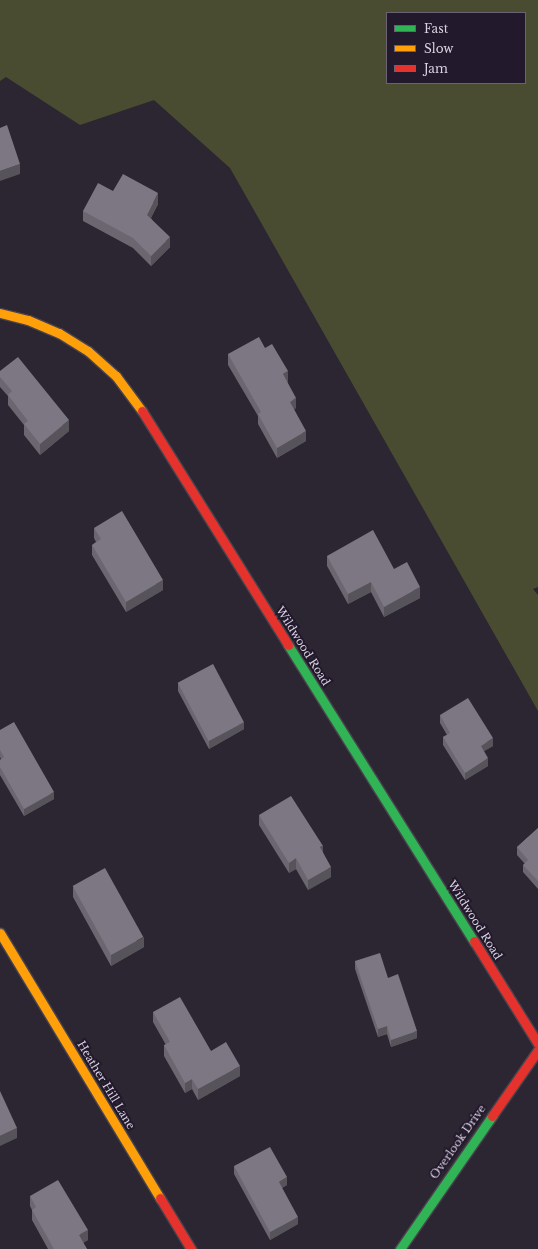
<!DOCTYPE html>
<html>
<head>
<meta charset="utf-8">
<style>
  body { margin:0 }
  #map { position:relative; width:538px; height:1249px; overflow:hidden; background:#2c2632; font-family:"Libre Baskerville",serif }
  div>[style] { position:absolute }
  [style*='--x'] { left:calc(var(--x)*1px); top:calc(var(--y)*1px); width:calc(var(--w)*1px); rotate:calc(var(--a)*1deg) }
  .green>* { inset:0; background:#494c31 }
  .roads { filter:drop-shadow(1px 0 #48434d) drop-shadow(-1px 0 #48434d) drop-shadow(0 1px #48434d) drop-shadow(0 -1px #48434d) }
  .fast>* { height:9px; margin:-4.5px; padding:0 4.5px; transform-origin:4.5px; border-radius:4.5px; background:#30b455 }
  .slow>* { height:9px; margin:-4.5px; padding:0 4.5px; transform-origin:4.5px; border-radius:4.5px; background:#ff9f0a }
  .jam>* { height:9px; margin:-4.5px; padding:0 4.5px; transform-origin:4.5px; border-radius:4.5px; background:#e5322d }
  .wall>* { inset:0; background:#6b6670 }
  .shaded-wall>* { inset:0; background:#57535b }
  .building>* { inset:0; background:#7c7782; transform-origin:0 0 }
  span { translate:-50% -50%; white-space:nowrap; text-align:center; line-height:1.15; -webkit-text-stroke:4px #22192c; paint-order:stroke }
  .street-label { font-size:11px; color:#d9d3e1 }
  .legend { position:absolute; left:386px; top:12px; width:140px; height:72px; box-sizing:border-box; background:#22192c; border:1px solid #6b6374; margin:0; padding:5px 7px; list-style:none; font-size:12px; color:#d9d3e1 }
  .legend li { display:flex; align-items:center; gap:8px; height:20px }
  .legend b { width:20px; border:1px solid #6b6374 }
</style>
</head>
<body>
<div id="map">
  <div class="green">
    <i style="clip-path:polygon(evenodd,0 0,538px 0,538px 587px,533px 589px,538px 595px,538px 711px,230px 168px,154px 100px,80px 125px,6px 77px,0 81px,0 0,387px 13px,525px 13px,525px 83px,387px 83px,387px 13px)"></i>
  </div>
  <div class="roads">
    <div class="fast">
      <i style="--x:288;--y:645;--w:350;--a:57.9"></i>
      <i style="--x:400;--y:1249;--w:162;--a:-55.3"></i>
    </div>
    <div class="slow">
      <i style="--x:0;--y:313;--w:29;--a:14"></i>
      <i style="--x:28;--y:320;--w:34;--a:23"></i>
      <i style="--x:59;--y:333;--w:34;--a:32"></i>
      <i style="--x:88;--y:351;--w:38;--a:42"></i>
      <i style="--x:116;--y:376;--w:44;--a:53.4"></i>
      <i style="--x:0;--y:933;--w:310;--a:58.9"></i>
    </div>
    <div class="jam">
      <i style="--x:142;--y:411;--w:276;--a:58"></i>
      <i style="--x:474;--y:941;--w:121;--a:58.1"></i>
      <i style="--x:492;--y:1116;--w:80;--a:-55.1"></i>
      <i style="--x:160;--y:1198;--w:60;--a:58.7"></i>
    </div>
  </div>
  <div class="wall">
    <i style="clip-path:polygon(113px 191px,158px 204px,151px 218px,170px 247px,151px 266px,133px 248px,83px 221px,83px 211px)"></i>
    <i style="clip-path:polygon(265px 348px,288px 382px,287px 382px,296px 408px,294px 409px,306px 441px,277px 458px,258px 424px,258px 416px,228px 365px,228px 354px)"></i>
    <i style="clip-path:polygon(0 371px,69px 431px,40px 455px,24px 435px,24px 425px,8px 405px,8px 396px,0 387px)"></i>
    <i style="clip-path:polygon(94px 528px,163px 590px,126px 612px,92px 555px,92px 545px,96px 542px,94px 538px)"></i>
    <i style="clip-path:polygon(327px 556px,394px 569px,420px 598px,384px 617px,371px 592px,348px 604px,327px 566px)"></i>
    <i style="clip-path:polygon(178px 683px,244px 729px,209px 749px,178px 691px)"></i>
    <i style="clip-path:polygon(440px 715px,493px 746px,484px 751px,488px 766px,465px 780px,443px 745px,443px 737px,447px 735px,440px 723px)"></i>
    <i style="clip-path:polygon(0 730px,54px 799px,24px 816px,0 775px,0 760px,1px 759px,0 757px)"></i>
    <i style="clip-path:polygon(259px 815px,323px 853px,331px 877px,308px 890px,296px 869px,289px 873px,259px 825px)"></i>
    <i style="clip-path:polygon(538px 828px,538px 889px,523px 872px,523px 865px,525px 864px,517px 855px,517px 847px)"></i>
    <i style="clip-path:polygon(73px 887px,144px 947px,111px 966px,73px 897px)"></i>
    <i style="clip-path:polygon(355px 961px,388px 978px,417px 1038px,391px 1047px,387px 1034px,378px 1037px,355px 969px)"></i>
    <i style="clip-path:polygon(153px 1012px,211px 1051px,240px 1076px,198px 1100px,192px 1089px,185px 1093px,164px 1056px,164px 1045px,166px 1045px,153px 1022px)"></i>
    <i style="clip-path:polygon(234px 1166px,287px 1185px,282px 1188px,298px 1224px,270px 1240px,234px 1174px)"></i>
    <i style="clip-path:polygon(30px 1196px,88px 1240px,83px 1243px,87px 1249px,48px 1249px,32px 1220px,32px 1210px,30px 1206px)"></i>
  </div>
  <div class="shaded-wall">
    <i style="clip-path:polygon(20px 164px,20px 174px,0 181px,0 171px)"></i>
    <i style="clip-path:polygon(158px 193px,158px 204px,147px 225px,147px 215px)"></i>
    <i style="clip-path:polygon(170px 237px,170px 247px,151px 266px,151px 256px)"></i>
    <i style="clip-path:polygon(288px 371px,288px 382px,283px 385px,283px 374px)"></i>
    <i style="clip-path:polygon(296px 398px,296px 408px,290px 412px,290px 402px)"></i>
    <i style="clip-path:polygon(69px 420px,69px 431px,40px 455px,40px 444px)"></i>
    <i style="clip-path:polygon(306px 431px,306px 441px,277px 458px,277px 448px)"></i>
    <i style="clip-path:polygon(163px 580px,163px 590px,126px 612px,126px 602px)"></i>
    <i style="clip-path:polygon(371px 582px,371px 592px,348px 604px,348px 594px)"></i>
    <i style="clip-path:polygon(420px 587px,420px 598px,384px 617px,384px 607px)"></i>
    <i style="clip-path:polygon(244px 722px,244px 729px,209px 749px,209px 741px)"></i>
    <i style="clip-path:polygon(493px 738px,493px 746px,481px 753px,481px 746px)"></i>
    <i style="clip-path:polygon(488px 758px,488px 766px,465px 780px,465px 773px)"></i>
    <i style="clip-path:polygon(54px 792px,54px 799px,24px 816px,24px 809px)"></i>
    <i style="clip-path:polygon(323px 846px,323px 856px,320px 847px)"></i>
    <i style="clip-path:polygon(296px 858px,296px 869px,289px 873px,289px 863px)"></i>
    <i style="clip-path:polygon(331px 867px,331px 877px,308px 890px,308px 880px)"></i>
    <i style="clip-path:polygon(144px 937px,144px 947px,111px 966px,111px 955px)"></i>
    <i style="clip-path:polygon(387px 1026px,387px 1034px,378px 1037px,378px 1029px)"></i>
    <i style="clip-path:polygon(417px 1031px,417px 1038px,391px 1047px,391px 1040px)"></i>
    <i style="clip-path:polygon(240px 1066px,240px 1076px,198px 1100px,198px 1089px)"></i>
    <i style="clip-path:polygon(192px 1079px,192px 1089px,185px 1093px,185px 1083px)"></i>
    <i style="clip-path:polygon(17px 1128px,17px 1138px,0 1146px,0 1136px)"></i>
    <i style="clip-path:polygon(287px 1177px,287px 1185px,279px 1189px,279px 1182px)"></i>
    <i style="clip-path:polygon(298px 1217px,298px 1224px,270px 1240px,270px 1232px)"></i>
    <i style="clip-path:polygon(88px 1230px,88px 1240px,79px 1245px,79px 1235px)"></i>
  </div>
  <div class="building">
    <i style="clip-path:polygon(7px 125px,20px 164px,0 171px,0 128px)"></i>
    <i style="clip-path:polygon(123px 174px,158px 193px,147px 215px,170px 237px,151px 256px,133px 238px,83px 211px,98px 183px,113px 191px)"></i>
    <i style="clip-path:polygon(259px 337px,265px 348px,272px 344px,288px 371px,283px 374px,296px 398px,290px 402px,306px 431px,277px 448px,258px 414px,261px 412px,228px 354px)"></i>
    <i style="clip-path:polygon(18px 357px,69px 420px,40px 444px,24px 424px,28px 421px,8px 395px,12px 391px,0 377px,0 371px)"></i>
    <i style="clip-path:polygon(122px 511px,163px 580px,126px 602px,92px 545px,101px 539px,94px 528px)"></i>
    <i style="clip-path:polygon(373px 530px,394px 569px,407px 562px,420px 587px,384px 607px,371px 582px,348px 594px,327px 556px)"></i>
    <i style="left:213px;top:664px;width:66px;height:40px;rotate:62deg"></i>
    <i style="clip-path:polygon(468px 698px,493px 738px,481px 746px,488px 758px,465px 773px,443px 737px,450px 733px,440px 715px)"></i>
    <i style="clip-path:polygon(14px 722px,54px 792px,24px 809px,0 767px,0 760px,4px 757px,0 750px,0 730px)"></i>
    <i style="clip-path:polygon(291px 796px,323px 846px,320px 847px,331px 867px,308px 880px,296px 858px,289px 863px,259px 815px)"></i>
    <i style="clip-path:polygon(538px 828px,538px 881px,523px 865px,528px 860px,517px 847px)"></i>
    <i style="left:105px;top:868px;width:79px;height:37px;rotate:61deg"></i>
    <i style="clip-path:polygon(380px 953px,388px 978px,398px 974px,417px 1031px,391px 1040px,387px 1026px,378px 1029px,355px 961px)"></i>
    <i style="clip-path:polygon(180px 997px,211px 1051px,226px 1042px,240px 1066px,198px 1089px,192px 1079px,185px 1083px,164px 1045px,170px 1042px,153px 1012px)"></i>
    <i style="clip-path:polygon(0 1091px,17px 1128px,0 1136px)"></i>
    <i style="clip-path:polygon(270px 1147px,287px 1177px,279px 1182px,298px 1217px,270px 1232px,234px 1166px)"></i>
    <i style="clip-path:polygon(58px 1180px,88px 1230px,79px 1235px,87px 1249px,54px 1249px,32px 1210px,36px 1207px,30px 1196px)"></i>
  </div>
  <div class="street-label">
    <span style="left:303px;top:646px;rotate:58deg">Wildwood Road</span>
    <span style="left:475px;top:920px;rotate:58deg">Wildwood Road</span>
    <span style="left:106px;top:1085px;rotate:59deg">Heather Hill Lane</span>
    <span style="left:458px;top:1142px;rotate:-55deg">Overlook Drive</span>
  </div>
  <ul class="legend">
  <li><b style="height:5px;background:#30b455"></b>Fast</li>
  <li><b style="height:5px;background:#ff9f0a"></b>Slow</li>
  <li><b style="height:5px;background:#e5322d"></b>Jam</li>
  </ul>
</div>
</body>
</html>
